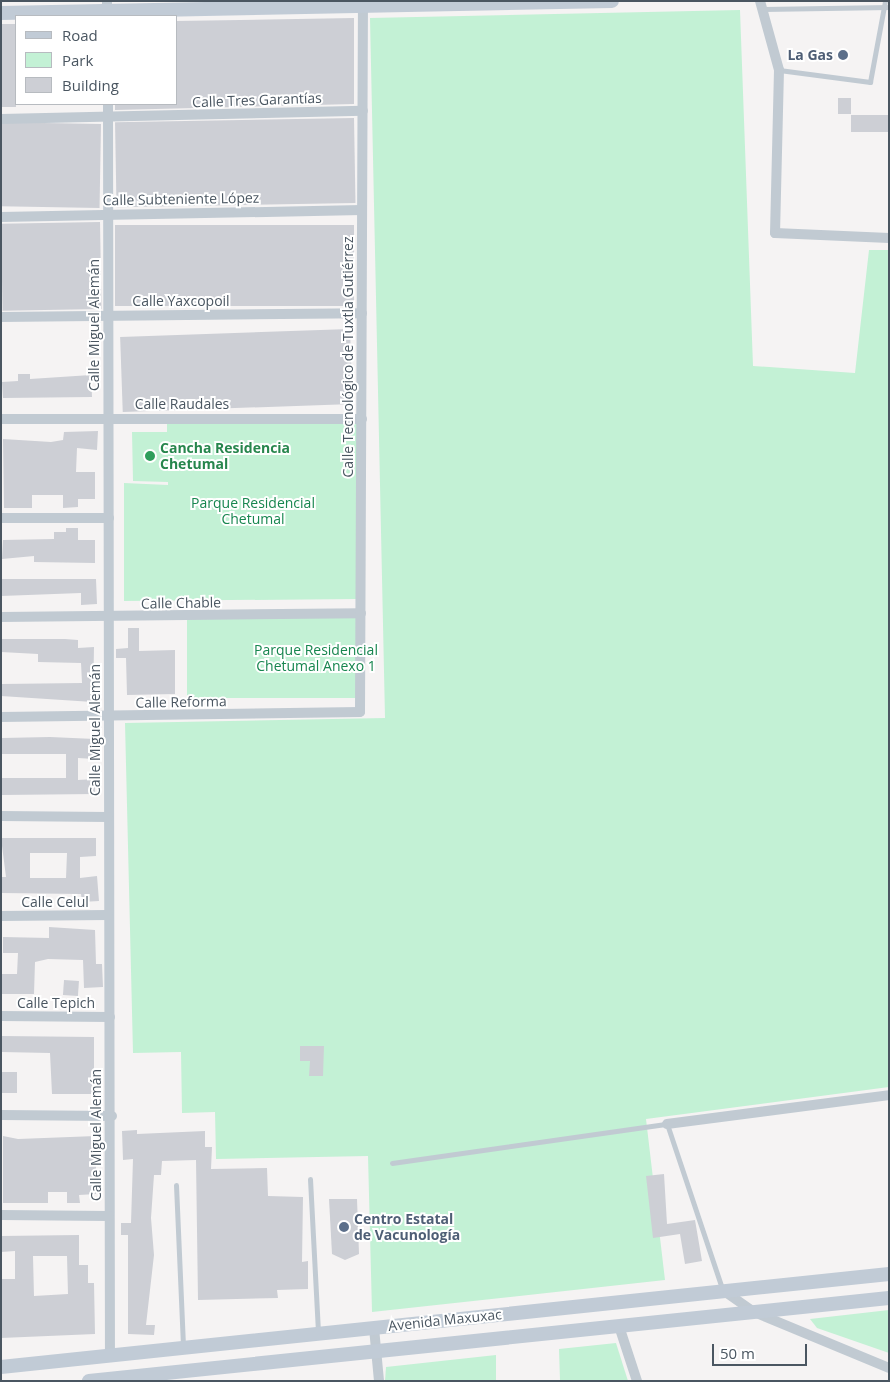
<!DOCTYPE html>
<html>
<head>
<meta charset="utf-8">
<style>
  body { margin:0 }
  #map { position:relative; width:890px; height:1382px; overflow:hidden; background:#f5f3f3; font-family:"Open Sans",sans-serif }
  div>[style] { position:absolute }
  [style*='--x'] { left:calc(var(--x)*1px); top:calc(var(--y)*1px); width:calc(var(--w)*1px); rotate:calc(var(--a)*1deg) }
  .green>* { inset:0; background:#c3f1d5; transform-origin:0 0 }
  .building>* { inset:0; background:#cdcfd5; transform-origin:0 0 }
  .service>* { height:5px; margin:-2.5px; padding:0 2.5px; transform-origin:2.5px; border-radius:2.5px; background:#c1cad2 }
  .minor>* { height:10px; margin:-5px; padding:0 5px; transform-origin:5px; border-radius:5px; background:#c1cad2 }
  .secondary>* { height:14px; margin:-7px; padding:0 7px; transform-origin:7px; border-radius:7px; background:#c1cbd6 }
  .dots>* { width:14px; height:14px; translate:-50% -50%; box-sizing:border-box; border:2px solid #fff; border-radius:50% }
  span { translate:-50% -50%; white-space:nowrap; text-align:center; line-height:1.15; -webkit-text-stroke:4px #fff; paint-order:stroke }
  .service-label { font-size:14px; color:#4e5e75; font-weight:700 }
  .right { translate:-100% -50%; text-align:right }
  .left { translate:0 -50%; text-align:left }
  .street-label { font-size:14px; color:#4a5661 }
  .leisure-label { font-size:14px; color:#27864d; font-weight:700 }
  .park-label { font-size:14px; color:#17864f }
  .frame { position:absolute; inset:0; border:2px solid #4a5661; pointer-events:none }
  .legend { position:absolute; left:15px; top:15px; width:162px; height:90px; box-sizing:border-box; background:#fff; border:1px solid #b7bbc0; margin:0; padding:6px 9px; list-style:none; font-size:15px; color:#4a5661 }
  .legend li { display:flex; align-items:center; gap:10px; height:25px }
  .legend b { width:25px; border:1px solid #b7bbc0 }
  .scale { position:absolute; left:712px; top:1344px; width:95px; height:22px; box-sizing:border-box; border:2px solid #4a5661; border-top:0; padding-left:6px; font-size:15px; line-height:18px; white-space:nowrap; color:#4a5661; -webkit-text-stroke:4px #fff; paint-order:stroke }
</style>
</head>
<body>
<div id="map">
  <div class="green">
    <i style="clip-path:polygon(740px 10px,753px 366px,855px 373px,869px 250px,889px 250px,889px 1087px,646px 1119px,665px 1280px,372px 1312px,368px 1156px,216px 1159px,215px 1112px,182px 1113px,181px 1052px,133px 1053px,125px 723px,385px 718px,370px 18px)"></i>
    <i style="clip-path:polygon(167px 422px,358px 423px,356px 599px,124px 601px,124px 483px,168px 485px,168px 482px,133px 481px,132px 432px,167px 432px)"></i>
    <i style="left:357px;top:617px;width:81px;height:170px;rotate:90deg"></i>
    <i style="clip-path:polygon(889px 1310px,889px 1353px,817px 1328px,810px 1319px)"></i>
    <i style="clip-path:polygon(616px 1343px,628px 1381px,560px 1381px,559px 1349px)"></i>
    <i style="clip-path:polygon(496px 1355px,496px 1381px,385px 1381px,386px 1367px)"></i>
  </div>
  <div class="building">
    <i style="clip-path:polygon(354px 18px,354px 104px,115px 110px,115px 104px,176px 104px,176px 21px)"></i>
    <i style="left:1px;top:24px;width:15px;height:83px"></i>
    <i style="left:838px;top:98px;width:13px;height:16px"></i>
    <i style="left:851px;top:115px;width:38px;height:17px"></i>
    <i style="left:354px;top:118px;width:85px;height:239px;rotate:89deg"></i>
    <i style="left:101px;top:124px;width:84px;height:100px;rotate:91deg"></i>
    <i style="left:100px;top:222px;width:87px;height:99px;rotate:89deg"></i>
    <i style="left:354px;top:225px;width:81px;height:239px;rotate:90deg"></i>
    <i style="left:350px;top:329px;width:75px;height:230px;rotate:88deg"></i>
    <i style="clip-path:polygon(18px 374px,30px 374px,30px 379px,91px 375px,92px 397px,3px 398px,2px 382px,18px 381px)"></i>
    <i style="clip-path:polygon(98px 431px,97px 450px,77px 448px,76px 472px,95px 472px,95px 499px,78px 499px,78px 507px,63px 508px,63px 495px,32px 495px,32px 508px,4px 508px,3px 439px,51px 442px,63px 440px,64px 432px)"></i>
    <i style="clip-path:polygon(66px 528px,78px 528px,78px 540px,95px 540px,95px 563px,34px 562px,34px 556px,2px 559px,3px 540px,54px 539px,54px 532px,66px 532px)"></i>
    <i style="clip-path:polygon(1px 579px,96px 579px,97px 604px,81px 605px,81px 593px,1px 596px)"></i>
    <i style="clip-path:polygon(128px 628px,139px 628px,139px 651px,175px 650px,175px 694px,127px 695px,126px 658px,116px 658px,116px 649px,128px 648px)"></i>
    <i style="clip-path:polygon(1px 639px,65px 639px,78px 640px,78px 648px,94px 647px,93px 702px,1px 696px,1px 684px,82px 683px,81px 663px,38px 662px,38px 654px,1px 652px)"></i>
    <i style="clip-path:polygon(50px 737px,95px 739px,94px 759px,78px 758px,78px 780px,95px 779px,95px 794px,1px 795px,1px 778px,66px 778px,66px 754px,2px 754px,2px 738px)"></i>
    <i style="clip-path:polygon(evenodd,1px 838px,96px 838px,96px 856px,80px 857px,80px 878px,97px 876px,99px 901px,82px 902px,81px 894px,1px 893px,1px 877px,6px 877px,1px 838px,30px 853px,67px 853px,66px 878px,30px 878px,30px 853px)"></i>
    <i style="clip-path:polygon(49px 927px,95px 930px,96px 964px,102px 964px,103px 987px,84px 988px,83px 960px,48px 959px,35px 962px,34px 994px,2px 994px,2px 974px,17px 974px,18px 953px,3px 953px,3px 937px,49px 938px)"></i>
    <i style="left:64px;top:980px;width:15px;height:15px;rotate:4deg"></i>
    <i style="clip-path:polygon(1px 1036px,94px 1037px,94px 1094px,52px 1094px,50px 1053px,1px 1052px)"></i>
    <i style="clip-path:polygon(300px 1046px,324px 1046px,323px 1076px,309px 1076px,310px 1061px,300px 1061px)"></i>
    <i style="left:1px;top:1072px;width:16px;height:21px"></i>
    <i style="clip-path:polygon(137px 1130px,137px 1134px,205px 1131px,205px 1147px,212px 1147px,211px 1169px,267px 1168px,268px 1196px,303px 1197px,302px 1262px,308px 1261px,308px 1289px,277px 1290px,278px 1298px,198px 1300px,196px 1160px,162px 1161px,161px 1175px,154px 1175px,151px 1218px,154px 1255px,146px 1325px,155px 1325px,154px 1335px,128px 1334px,128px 1235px,121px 1235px,121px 1223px,131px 1223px,133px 1159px,123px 1160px,122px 1131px)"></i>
    <i style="clip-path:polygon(3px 1136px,18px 1139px,96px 1136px,96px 1194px,79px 1195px,80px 1203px,67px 1203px,67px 1192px,48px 1192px,48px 1203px,3px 1203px)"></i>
    <i style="clip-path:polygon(664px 1174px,667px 1224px,695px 1220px,702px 1261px,685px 1264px,680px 1234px,653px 1238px,646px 1176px)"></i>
    <i style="clip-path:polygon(329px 1199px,357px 1199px,359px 1254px,345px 1260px,332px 1254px)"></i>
    <i style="clip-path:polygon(evenodd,79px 1235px,79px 1265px,88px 1265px,88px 1283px,94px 1283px,95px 1334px,1px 1338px,1px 1279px,15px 1279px,15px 1251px,1px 1252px,1px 1236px,79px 1235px,33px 1256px,67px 1256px,68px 1294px,34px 1296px,33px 1256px)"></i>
  </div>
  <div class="service">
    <i style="--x:763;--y:9;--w:126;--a:-0.9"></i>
    <i style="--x:779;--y:70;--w:92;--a:7.5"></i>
    <i style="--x:870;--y:82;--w:82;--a:-79.5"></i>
    <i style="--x:392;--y:1163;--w:278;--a:-8.1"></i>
    <i style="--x:667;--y:1124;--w:176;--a:71.5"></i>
    <i style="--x:310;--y:1179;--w:154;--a:87"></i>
    <i style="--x:176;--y:1185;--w:162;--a:87.5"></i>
  </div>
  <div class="minor">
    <i style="--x:107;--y:1;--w:15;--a:90"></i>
    <i style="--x:760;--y:1;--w:72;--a:74.6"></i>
    <i style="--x:779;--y:70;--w:163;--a:91.4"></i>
    <i style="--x:775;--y:233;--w:114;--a:2.5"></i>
    <i style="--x:108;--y:104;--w:1252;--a:89.91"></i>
    <i style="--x:1;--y:119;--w:362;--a:-1.3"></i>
    <i style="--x:1;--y:217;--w:361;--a:-1.1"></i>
    <i style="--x:1;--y:317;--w:361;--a:-0.6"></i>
    <i style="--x:1;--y:419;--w:361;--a:0"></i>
    <i style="--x:1;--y:518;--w:108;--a:0"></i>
    <i style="--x:1;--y:617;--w:360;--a:-0.6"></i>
    <i style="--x:1;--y:717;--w:359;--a:-0.8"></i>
    <i style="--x:360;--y:712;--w:711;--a:-89.76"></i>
    <i style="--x:1;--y:816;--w:107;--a:0.5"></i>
    <i style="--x:1;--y:916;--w:107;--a:-0.5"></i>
    <i style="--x:1;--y:1016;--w:109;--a:0.5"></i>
    <i style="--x:1;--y:1115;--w:111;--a:0.5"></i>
    <i style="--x:667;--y:1124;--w:224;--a:-7.4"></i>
    <i style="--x:1;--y:1215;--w:108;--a:0.5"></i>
    <i style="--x:724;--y:1291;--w:37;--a:35"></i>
    <i style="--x:754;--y:1312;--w:146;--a:22.5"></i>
    <i style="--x:619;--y:1326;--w:58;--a:71.9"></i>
    <i style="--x:374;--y:1328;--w:53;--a:84.6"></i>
  </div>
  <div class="secondary">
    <i style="--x:1;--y:13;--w:611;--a:-1.13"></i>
    <i style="--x:1;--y:1367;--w:893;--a:-5.98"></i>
    <i style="--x:89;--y:1381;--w:804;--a:-5.92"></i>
  </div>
  <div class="dots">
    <i style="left:843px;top:55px;background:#5c6f8a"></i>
    <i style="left:150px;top:456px;background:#2e9e5b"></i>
    <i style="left:344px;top:1227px;background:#5c6f8a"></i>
  </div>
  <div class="service-label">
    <span class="right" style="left:833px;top:55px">La Gas</span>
    <span class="left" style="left:354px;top:1227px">Centro Estatal<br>de Vacunología</span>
  </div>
  <div class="street-label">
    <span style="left:257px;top:100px;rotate:-2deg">Calle Tres Garantías</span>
    <span style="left:181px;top:199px;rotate:-1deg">Calle Subteniente López</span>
    <span style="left:181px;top:301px">Calle Yaxcopoil</span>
    <span style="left:94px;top:325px;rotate:-90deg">Calle Miguel Alemán</span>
    <span style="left:348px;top:357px;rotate:-90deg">Calle Tecnológico de Tuxtla Gutiérrez</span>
    <span style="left:182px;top:404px">Calle Raudales</span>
    <span style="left:181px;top:603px;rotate:-1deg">Calle Chable</span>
    <span style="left:181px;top:702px;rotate:-1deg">Calle Reforma</span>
    <span style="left:95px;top:730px;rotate:-90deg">Calle Miguel Alemán</span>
    <span style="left:55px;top:902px">Calle Celul</span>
    <span style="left:56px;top:1003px">Calle Tepich</span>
    <span style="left:96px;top:1135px;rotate:-90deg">Calle Miguel Alemán</span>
    <span style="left:445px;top:1320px;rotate:-6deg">Avenida Maxuxac</span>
  </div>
  <div class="leisure-label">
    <span class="left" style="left:160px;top:456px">Cancha Residencia<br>Chetumal</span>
  </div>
  <div class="park-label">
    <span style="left:253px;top:511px">Parque Residencial<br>Chetumal</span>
    <span style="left:316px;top:658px">Parque Residencial<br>Chetumal Anexo 1</span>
  </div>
  <div class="frame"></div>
  <ul class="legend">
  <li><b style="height:6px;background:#c1cbd6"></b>Road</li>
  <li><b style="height:14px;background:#c3f1d5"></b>Park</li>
  <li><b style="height:14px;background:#cdcfd5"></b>Building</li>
  </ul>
  <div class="scale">50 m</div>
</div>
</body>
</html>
